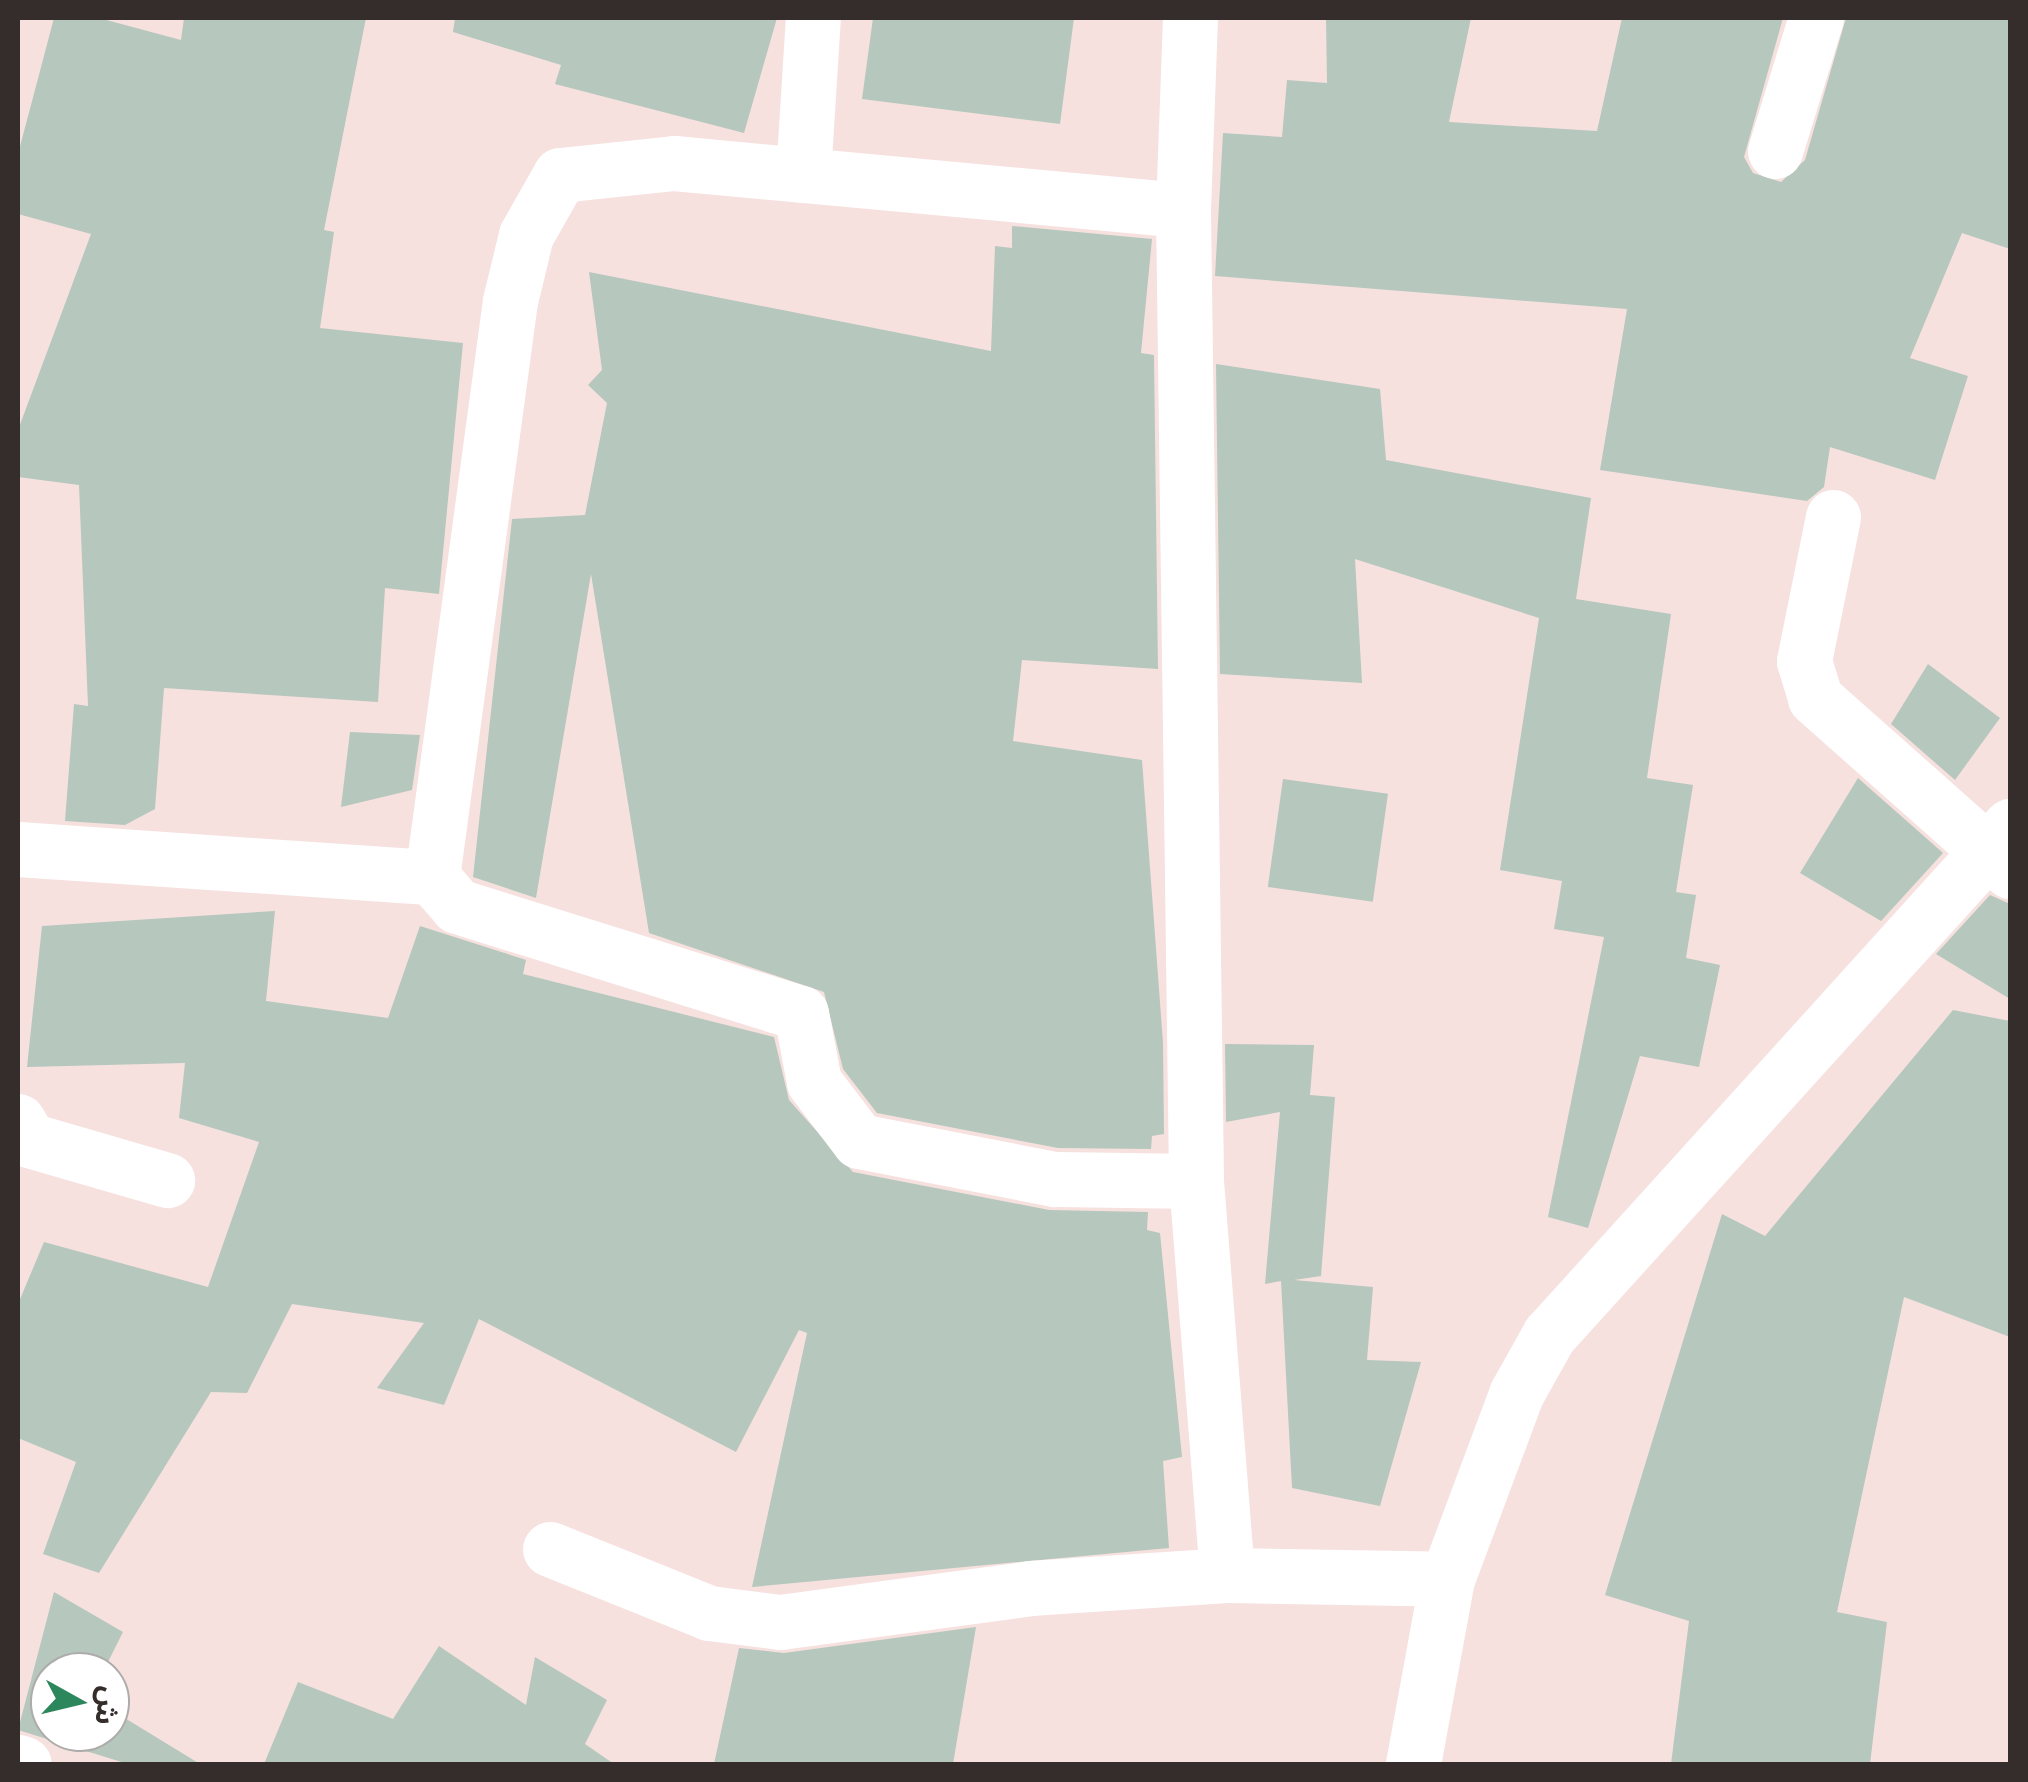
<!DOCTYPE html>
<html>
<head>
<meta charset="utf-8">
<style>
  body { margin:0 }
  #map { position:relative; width:2028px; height:1782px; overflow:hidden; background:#f6e1df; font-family:Ubuntu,"Noto Sans Arabic",sans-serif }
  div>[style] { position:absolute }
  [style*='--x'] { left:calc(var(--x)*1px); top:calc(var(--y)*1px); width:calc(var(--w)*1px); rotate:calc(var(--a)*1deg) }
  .building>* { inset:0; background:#b6c7bd; transform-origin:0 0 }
  .minor>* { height:55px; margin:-27.5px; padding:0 27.5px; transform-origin:27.5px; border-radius:27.5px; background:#fff }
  span { translate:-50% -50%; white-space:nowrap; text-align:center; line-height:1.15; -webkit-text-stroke:8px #fff; paint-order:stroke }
  .frame { position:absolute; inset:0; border:20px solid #342d2c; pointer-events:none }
  .north { position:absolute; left:30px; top:1652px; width:100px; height:100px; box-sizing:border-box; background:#fff; border:2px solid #aeabab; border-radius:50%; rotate:98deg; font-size:28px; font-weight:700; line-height:40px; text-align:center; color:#342d2c }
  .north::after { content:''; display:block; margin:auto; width:35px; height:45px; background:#2d875c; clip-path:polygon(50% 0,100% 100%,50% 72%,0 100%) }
</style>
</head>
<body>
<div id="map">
  <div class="building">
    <i style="clip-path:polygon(54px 18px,99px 18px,181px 40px,184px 18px,366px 18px,324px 230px,334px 232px,320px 328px,463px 343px,439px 594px,385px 588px,378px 702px,164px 688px,155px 809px,125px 825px,65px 821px,74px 704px,88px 706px,79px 485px,18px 477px,18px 430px,91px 234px,18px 214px,18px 154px)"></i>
    <i style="clip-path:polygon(455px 18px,777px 18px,744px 133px,555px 84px,561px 65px,453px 32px)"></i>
    <i style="clip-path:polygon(873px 18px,1074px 18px,1060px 124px,862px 99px)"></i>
    <i style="clip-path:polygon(1326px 18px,1471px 18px,1449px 122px,1597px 131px,1622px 18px,1783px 18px,1744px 157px,1753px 173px,1781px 182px,1805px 160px,1846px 18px,2010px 18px,2010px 249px,1962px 233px,1910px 358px,1968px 376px,1935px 480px,1830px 447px,1824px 487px,1807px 501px,1600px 470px,1627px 309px,1215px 276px,1223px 133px,1282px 137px,1287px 80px,1327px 83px)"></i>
    <i style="clip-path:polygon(1012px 226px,1152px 239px,1141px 353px,1154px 355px,1158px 669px,1022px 660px,1013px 741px,1142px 760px,1163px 1043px,1164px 1134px,1152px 1136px,1151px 1149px,1058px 1148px,877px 1113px,843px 1069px,824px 992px,649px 933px,591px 574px,536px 898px,473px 877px,512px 519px,585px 515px,607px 403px,588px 385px,602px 370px,589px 272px,991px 351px,995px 246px,1012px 248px)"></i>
    <i style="clip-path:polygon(1216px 364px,1380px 389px,1386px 460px,1591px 498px,1576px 599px,1671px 614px,1647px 778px,1693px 785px,1676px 892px,1696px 895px,1686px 958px,1720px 965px,1699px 1067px,1640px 1056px,1588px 1228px,1548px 1217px,1604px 937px,1554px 929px,1562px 881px,1500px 870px,1539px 618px,1355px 559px,1362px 683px,1220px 674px)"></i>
    <i style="clip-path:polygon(1928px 664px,2000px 718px,1955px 780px,1891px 724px)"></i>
    <i style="clip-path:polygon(350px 732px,420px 735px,412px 790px,341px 807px)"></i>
    <i style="clip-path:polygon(1858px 778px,1943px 853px,1881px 921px,1800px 873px)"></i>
    <i style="left:1283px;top:779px;width:106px;height:109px;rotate:8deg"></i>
    <i style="clip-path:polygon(1990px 895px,2010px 904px,2010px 999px,1936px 954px)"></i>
    <i style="clip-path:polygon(275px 911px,266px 1001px,388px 1018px,420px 926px,526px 960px,523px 974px,774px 1037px,789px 1100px,853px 1172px,1049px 1210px,1148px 1212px,1147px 1230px,1160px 1233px,1182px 1457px,1163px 1461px,1169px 1548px,752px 1587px,807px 1333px,799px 1330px,736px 1452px,479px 1319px,444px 1405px,377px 1388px,424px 1323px,292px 1304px,247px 1393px,211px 1392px,99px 1573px,43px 1554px,76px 1462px,18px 1438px,18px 1304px,44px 1242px,208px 1287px,259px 1142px,179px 1118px,185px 1063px,27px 1067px,42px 926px)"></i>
    <i style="clip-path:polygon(1953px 1010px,2010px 1021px,2010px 1337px,1904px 1297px,1837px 1612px,1887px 1622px,1870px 1764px,1671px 1764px,1689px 1621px,1605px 1595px,1722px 1214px,1765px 1236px)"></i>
    <i style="clip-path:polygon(1225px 1044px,1314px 1045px,1310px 1095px,1335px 1097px,1321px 1276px,1294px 1280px,1373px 1287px,1367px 1360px,1421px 1362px,1380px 1506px,1292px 1488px,1281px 1281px,1265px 1284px,1280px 1112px,1226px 1122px)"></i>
    <i style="clip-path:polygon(54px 1592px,123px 1632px,103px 1672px,50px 1672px,50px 1732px,110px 1732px,110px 1709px,200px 1764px,128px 1764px,18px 1730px)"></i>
    <i style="clip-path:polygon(976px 1627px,953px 1764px,714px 1764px,739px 1648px,784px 1653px)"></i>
    <i style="clip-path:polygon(439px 1646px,526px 1705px,535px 1657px,607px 1700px,585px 1744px,614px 1764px,264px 1764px,298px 1682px,393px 1719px)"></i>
  </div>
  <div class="minor">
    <i style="--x:1190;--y:18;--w:192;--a:92.1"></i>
    <i style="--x:1183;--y:210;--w:971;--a:89.23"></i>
    <i style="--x:1775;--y:151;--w:139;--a:-72.9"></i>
    <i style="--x:803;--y:175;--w:157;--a:-86.4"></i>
    <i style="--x:1833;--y:517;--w:147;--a:101.4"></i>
    <i style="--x:1804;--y:661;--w:39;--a:73"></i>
    <i style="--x:1815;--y:698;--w:261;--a:41.6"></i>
    <i style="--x:18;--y:849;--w:415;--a:3.9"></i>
    <i style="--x:432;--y:877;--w:38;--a:49"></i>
    <i style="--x:457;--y:906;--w:360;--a:17.3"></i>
    <i style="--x:801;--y:1013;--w:70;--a:79.3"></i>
    <i style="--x:814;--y:1082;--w:74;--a:52.7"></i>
    <i style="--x:859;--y:1141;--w:200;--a:11"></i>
    <i style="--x:1055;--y:1179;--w:141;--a:0.8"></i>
    <i style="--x:1196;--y:1181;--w:395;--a:85.5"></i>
    <i style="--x:432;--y:877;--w:581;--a:-82.29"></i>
    <i style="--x:510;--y:301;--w:68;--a:-76.4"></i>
    <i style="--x:526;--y:235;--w:69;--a:-60.5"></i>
    <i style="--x:560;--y:175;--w:115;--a:-6"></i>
    <i style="--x:674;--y:163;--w:511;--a:5.28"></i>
    <i style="--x:18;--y:1121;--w:22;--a:60"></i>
    <i style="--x:29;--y:1140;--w:144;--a:16.2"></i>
    <i style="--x:550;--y:1549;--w:171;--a:21.9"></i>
    <i style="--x:709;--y:1613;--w:72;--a:7.2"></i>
    <i style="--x:780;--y:1622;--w:252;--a:-7.7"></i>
    <i style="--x:1030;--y:1588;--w:197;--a:-3.8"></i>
    <i style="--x:1227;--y:1575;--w:220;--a:1"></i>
    <i style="--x:18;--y:1762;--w:6;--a:18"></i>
    <i style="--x:1413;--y:1764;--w:188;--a:-79.6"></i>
    <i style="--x:1447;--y:1579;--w:197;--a:-69.5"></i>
    <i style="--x:1516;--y:1394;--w:68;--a:-60.8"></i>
    <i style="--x:1549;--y:1335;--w:687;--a:-47.83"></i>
  </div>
  <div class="frame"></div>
  <div class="north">ش</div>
</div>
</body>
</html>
